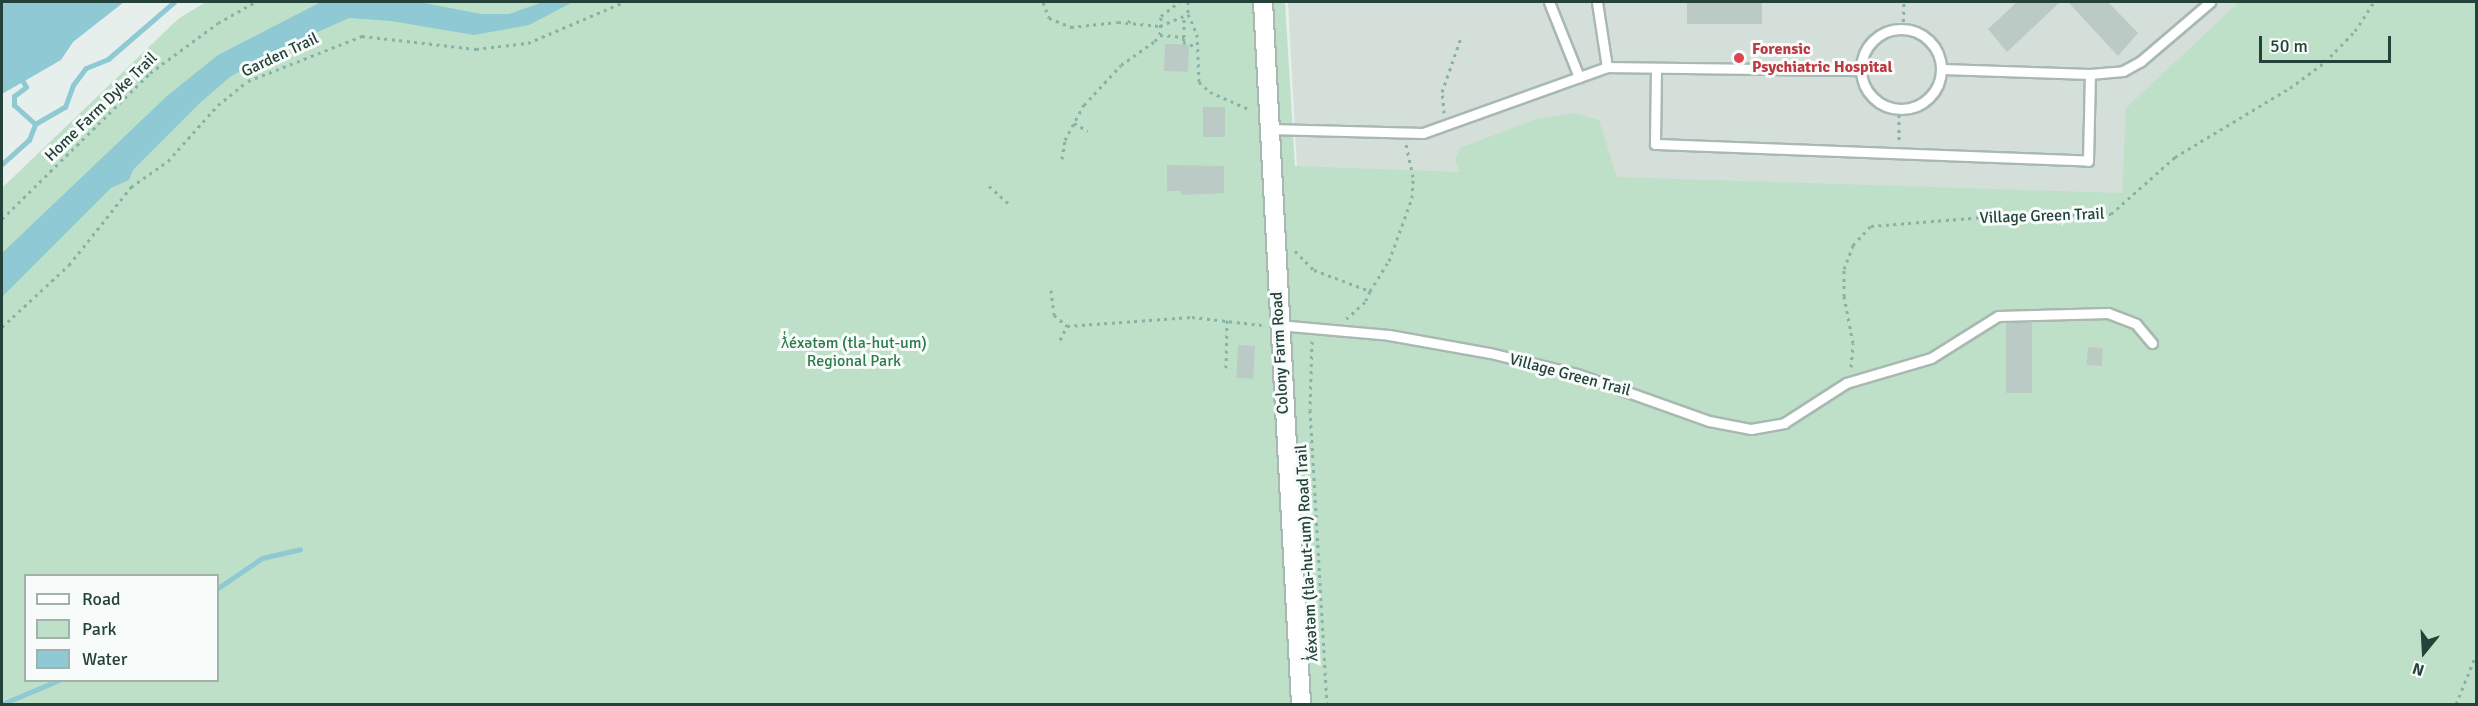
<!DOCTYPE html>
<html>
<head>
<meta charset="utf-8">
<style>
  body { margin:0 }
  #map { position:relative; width:2478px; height:706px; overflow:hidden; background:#e6efeb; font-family:Signika,sans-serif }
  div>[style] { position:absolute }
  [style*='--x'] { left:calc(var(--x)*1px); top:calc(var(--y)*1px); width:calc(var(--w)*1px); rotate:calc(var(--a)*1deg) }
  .built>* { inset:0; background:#d4dfda }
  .green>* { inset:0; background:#bfe0c8 }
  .water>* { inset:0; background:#8ec9d4 }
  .stream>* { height:5px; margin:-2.5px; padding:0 2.5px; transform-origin:2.5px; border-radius:2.5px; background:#8ec9d4 }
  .building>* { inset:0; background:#bbcac4; transform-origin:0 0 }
  .path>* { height:3px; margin-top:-1.5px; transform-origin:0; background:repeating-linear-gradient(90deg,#86b3a5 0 3px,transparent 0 7.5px) }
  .roads { filter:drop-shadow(2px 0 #a8b8b2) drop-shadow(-2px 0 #a8b8b2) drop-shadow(0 2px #a8b8b2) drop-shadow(0 -2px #a8b8b2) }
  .lane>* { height:9px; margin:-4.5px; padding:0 4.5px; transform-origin:4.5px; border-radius:4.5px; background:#fff }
  .lane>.ring { margin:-4.5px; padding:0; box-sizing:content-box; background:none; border:9px solid #fff; border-radius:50% }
  .street>* { height:18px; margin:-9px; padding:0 9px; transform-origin:9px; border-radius:9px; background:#fff }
  .dots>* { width:16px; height:16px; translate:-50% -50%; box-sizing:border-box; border:3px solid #f7fbf9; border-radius:50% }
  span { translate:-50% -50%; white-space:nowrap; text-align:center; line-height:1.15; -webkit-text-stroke:6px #f7fbf9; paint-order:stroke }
  .health-label { font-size:16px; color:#be3a42; font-weight:700 }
  .left { translate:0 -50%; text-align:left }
  .street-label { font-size:16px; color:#24423a }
  .park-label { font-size:16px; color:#2d7a4b }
  .frame { position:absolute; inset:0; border:3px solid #24423a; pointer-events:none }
  .legend { position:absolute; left:24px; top:574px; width:195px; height:108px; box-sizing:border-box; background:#f7fbf9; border:2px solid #a3b1ad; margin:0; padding:8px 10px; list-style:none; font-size:18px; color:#24423a }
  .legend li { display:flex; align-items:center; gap:12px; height:30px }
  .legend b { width:30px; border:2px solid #a3b1ad }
  .north { position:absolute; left:2394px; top:622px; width:60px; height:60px; -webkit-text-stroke:4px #f7fbf9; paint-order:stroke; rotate:198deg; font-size:16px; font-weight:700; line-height:24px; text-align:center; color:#24423a }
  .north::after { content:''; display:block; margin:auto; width:21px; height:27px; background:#24423a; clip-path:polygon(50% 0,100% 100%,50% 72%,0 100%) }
  .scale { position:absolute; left:2259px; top:36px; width:132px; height:27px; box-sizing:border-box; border:3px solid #24423a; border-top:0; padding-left:8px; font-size:18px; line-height:21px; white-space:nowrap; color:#24423a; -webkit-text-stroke:4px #f7fbf9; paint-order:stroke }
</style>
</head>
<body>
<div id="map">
  <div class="built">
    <i style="clip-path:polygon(1288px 2px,2248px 2px,2125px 195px,1297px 169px)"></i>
  </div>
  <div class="green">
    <i style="clip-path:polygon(evenodd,206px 2px,1285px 2px,1295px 166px,1460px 172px,1455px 161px,1460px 148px,1536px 119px,1574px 113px,1599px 120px,1617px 177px,2122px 193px,2126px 108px,2239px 2px,2476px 2px,2476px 704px,2px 704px,2px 188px,178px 19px,206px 2px,26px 576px,218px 576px,218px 680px,26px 680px,26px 576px)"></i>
  </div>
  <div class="water">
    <i style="clip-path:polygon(2px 2px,124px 2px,73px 42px,61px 60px,2px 94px)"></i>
    <i style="clip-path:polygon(321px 2px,419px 2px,481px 14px,509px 14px,543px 2px,573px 2px,529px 25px,474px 35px,391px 21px,349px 18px,271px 53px,230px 77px,201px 102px,133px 170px,129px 180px,111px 188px,2px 297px,2px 253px,167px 96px,218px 55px)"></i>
  </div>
  <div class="stream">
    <i style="--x:21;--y:78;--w:10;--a:61"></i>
    <i style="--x:26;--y:87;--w:15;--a:143"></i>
    <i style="--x:14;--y:96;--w:9;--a:90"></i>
    <i style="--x:14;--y:105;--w:28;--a:42"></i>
    <i style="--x:2;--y:164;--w:36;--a:-42"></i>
    <i style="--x:29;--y:140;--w:17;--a:-69"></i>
    <i style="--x:35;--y:124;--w:34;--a:-30"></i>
    <i style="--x:65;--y:107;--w:23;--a:-70"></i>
    <i style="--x:73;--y:85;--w:21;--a:-53"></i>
    <i style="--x:86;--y:68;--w:24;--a:-22"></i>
    <i style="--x:108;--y:59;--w:87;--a:-40.8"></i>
    <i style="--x:218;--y:588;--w:53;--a:-34.3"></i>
    <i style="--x:262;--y:558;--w:39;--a:-13"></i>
    <i style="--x:2;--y:704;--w:62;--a:-22.8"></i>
  </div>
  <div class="building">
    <i style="left:1687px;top:2px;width:75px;height:22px"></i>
    <i style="clip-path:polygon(2017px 2px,2060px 2px,2007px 52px,1988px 29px)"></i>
    <i style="clip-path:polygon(2068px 2px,2108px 2px,2138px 33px,2118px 56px)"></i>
    <i style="left:1165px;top:44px;width:24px;height:27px;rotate:2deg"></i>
    <i style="left:1203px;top:107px;width:22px;height:30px"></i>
    <i style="clip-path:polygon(1167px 165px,1224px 166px,1224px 193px,1181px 195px,1181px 191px,1167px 191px)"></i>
    <i style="left:2006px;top:323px;width:26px;height:70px"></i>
    <i style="left:1238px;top:345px;width:17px;height:33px;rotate:3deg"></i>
    <i style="left:2088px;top:347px;width:15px;height:18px;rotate:4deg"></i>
  </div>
  <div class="path">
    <i style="--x:1043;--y:2;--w:17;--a:69"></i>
    <i style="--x:1049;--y:18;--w:24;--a:22"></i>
    <i style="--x:1071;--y:27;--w:47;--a:-6.1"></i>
    <i style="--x:1118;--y:22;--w:42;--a:5.4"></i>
    <i style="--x:1160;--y:26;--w:30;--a:-23"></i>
    <i style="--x:1188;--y:2;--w:12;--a:90"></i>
    <i style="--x:1188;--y:14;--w:22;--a:66"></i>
    <i style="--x:1197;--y:34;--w:48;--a:87.6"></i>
    <i style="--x:1199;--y:82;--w:15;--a:42"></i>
    <i style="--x:1210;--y:92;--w:45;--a:23.7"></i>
    <i style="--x:1129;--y:23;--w:6;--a:-81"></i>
    <i style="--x:1903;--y:29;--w:27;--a:-88"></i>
    <i style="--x:1160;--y:35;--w:24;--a:5"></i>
    <i style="--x:1184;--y:37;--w:21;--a:-90"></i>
    <i style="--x:1184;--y:38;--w:4;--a:104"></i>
    <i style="--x:1183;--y:42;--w:15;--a:20"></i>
    <i style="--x:1444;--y:113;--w:21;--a:-95"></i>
    <i style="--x:1442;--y:92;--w:60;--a:-70.7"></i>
    <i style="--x:1074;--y:123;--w:16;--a:30"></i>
    <i style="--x:1899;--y:140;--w:31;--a:-90"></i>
    <i style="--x:1062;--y:159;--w:19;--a:-81"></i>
    <i style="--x:1065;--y:140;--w:40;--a:-62"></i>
    <i style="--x:1084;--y:105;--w:54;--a:-47.2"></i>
    <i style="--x:1121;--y:65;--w:42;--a:-35.2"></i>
    <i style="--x:1155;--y:41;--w:8;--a:-50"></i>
    <i style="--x:1160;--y:35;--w:19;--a:-87"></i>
    <i style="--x:1161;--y:16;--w:23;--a:-38"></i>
    <i style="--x:989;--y:186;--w:28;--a:42"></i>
    <i style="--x:2;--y:219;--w:208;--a:-44.6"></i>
    <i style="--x:150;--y:73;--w:84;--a:-36.3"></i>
    <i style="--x:218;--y:23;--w:43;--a:-29.6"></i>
    <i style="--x:1295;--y:251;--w:27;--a:45"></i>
    <i style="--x:1314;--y:270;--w:60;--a:20.6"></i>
    <i style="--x:1370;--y:291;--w:12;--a:114"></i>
    <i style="--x:1365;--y:302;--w:25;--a:138"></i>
    <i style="--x:1051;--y:290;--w:25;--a:83"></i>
    <i style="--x:1054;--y:315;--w:17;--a:40"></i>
    <i style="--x:1067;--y:326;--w:125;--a:-4.1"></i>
    <i style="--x:1192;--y:317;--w:70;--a:6.5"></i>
    <i style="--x:1370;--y:291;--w:36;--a:-58"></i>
    <i style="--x:1389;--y:261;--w:67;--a:-69.9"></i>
    <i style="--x:1412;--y:198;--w:21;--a:-87"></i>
    <i style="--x:1413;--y:177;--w:34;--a:-102"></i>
    <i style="--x:2;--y:327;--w:91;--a:-42.8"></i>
    <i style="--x:69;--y:265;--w:100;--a:-51.5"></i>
    <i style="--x:131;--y:187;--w:45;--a:-35.1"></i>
    <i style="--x:168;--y:161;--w:75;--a:-48.2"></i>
    <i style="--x:218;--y:105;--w:38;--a:-39"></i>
    <i style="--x:248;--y:81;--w:123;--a:-21.5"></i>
    <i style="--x:362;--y:36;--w:115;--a:6.5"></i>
    <i style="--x:476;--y:49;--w:52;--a:-6.6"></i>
    <i style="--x:528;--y:43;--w:104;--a:-23.1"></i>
    <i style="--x:1060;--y:340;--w:16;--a:-63"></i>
    <i style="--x:1312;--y:341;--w:69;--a:91.7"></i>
    <i style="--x:1310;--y:410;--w:294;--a:86.7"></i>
    <i style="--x:1851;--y:367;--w:24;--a:-85"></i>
    <i style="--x:1853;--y:343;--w:48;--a:-100.8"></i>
    <i style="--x:1844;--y:296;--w:27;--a:-90"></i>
    <i style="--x:1844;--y:269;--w:26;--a:-69"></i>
    <i style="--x:1853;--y:245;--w:26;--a:-47"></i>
    <i style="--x:1871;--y:226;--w:126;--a:-4.5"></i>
    <i style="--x:1997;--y:216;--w:114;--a:-1"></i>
    <i style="--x:2111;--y:214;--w:86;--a:-41.7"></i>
    <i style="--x:2175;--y:157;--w:134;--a:-31"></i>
    <i style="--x:2290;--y:88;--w:44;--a:-36.6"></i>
    <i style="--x:2325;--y:62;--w:43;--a:-45.9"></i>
    <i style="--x:2355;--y:31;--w:35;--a:-57"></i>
    <i style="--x:1226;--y:368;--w:48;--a:-88.8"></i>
    <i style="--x:2456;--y:704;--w:53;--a:-67.8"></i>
  </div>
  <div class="roads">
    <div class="lane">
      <i style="--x:1549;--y:2;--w:81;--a:68.2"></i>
      <i style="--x:1597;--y:2;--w:66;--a:81.3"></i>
      <i class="ring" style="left:1861px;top:29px;width:71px;height:71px"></i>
      <i style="--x:1656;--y:69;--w:75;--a:90.8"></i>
      <i style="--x:1655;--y:144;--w:433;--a:2.2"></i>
      <i style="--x:2088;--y:161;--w:87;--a:-88.7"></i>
      <i style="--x:1942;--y:69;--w:148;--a:1.9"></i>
      <i style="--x:2090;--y:74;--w:33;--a:-5"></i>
      <i style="--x:2123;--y:71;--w:21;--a:-29"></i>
      <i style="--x:2141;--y:61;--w:91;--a:-40.5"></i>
      <i style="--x:1269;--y:129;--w:154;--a:1.5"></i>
      <i style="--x:1423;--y:133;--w:195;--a:-19.7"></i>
      <i style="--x:1607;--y:67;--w:254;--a:0.7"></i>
      <i style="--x:1278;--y:325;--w:111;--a:5.1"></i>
      <i style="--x:1389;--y:335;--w:103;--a:10.1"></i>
      <i style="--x:1490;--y:353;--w:89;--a:13.6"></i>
      <i style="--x:1577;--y:374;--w:140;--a:19.6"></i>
      <i style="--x:1709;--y:421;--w:43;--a:10.8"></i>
      <i style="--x:1751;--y:429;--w:34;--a:-10"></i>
      <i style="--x:1784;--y:423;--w:74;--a:-32.8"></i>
      <i style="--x:1846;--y:383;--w:89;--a:-16.4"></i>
      <i style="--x:1931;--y:358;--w:79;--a:-32.1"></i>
      <i style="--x:1998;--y:316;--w:110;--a:-1.6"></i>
      <i style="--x:2108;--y:313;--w:30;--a:21"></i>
      <i style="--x:2136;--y:324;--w:25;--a:50"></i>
    </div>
    <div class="street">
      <i style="--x:1263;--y:2;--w:703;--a:86.9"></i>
    </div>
  </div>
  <div class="dots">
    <i style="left:1739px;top:58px;background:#e0444e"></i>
  </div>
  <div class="health-label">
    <span class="left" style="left:1752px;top:58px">Forensic<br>Psychiatric Hospital</span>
  </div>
  <div class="street-label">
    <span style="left:280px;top:55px;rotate:-25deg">Garden Trail</span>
    <span style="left:101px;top:107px;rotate:-44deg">Home Farm Dyke Trail</span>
    <span style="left:2042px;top:216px;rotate:-2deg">Village Green Trail</span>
    <span style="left:1280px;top:353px;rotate:-93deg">Colony Farm Road</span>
    <span style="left:1570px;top:375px;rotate:15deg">Village Green Trail</span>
    <span style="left:1307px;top:553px;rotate:-93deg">ƛ̓éxətəm (tla-hut-um) Road Trail</span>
  </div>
  <div class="park-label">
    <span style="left:854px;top:352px">ƛ̓éxətəm (tla-hut-um)<br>Regional Park</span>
  </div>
  <div class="frame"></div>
  <ul class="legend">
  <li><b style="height:8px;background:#fff"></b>Road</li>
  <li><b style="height:16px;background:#bfe0c8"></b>Park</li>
  <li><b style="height:16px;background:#8ec9d4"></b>Water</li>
  </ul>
  <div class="north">N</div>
  <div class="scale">50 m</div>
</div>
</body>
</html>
